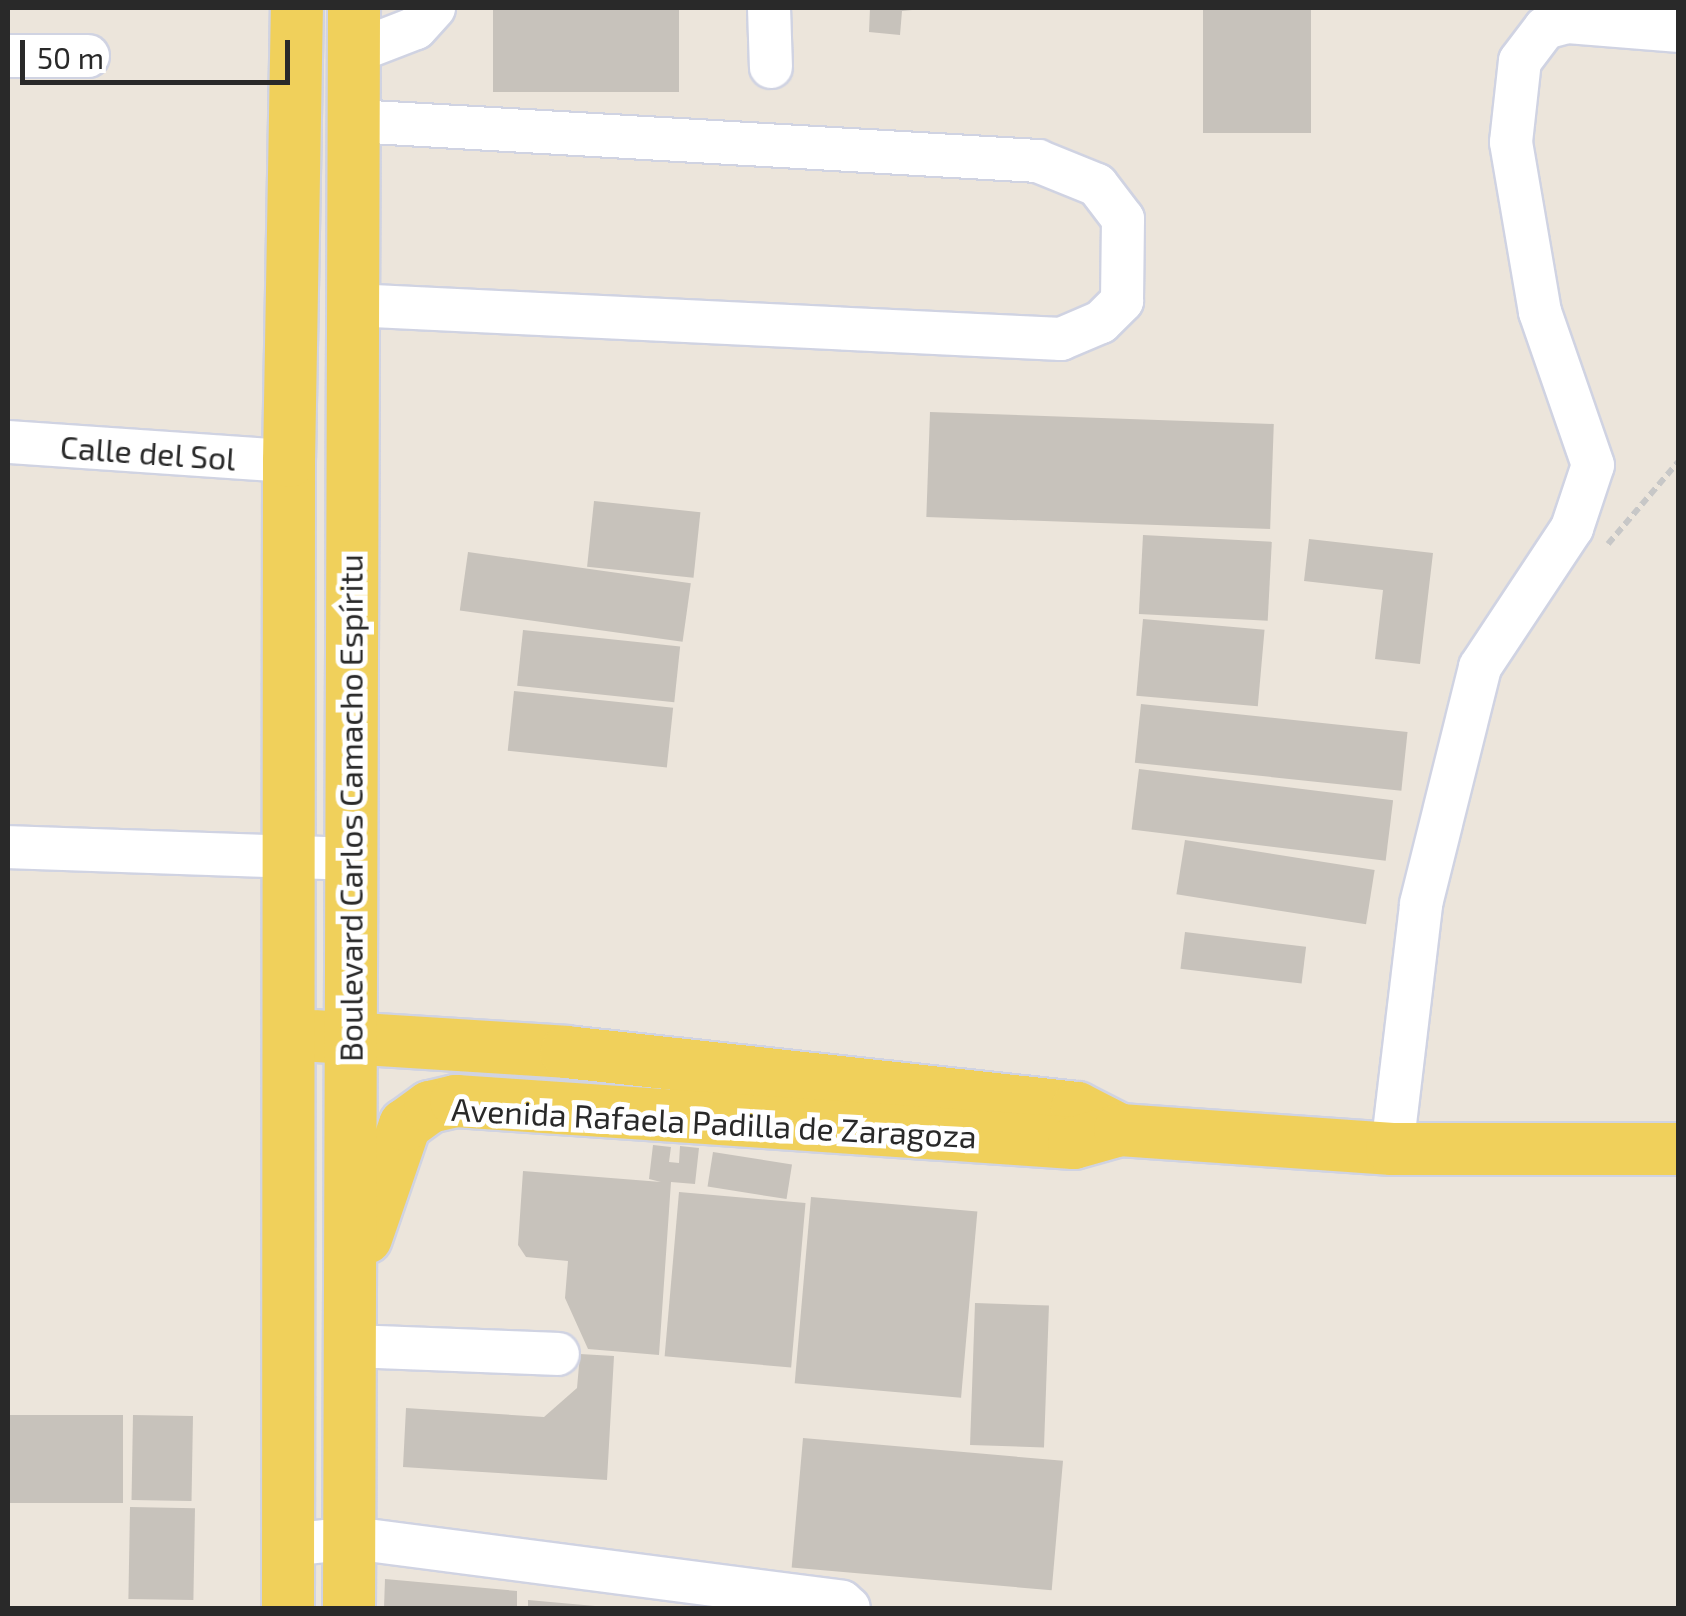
<!DOCTYPE html>
<html>
<head>
<meta charset="utf-8">
<style>
  body { margin:0 }
  #map { position:relative; width:1686px; height:1616px; overflow:hidden; background:#ece5db; font-family:"Exo 2",sans-serif }
  div>[style] { position:absolute }
  [style*='--x'] { left:calc(var(--x)*1px); top:calc(var(--y)*1px); width:calc(var(--w)*1px); rotate:calc(var(--a)*1deg) }
  .building>* { inset:0; background:#c7c2bb; transform-origin:0 0 }
  .path>* { height:6px; margin-top:-3px; transform-origin:0; background:repeating-linear-gradient(90deg,#c7c7c7 0 8px,transparent 0 13px) }
  .roads { filter:drop-shadow(2px 0 #d0d3e2) drop-shadow(-2px 0 #d0d3e2) drop-shadow(0 2px #d0d3e2) drop-shadow(0 -2px #d0d3e2) }
  .minor>* { height:42px; margin:-21px; padding:0 21px; transform-origin:21px; border-radius:21px; background:#fff }
  .major>* { height:52px; margin:-26px; padding:0 26px; transform-origin:26px; border-radius:26px; background:#f0d05b }
  span { translate:-50% -50%; white-space:nowrap; text-align:center; line-height:1.15; -webkit-text-stroke:10px #fff; paint-order:stroke }
  .street-label { font-size:32px; color:#292929 }
  .frame { position:absolute; inset:0; border:10px solid #292929; pointer-events:none }
  .scale { position:absolute; left:20px; top:40px; width:270px; height:45px; box-sizing:border-box; border:5px solid #292929; border-top:0; padding-left:12px; font-size:30px; line-height:35px; white-space:nowrap; color:#292929; -webkit-text-stroke:8px #fff; paint-order:stroke }
</style>
</head>
<body>
<div id="map">
  <div class="building">
    <i style="left:493px;top:8px;width:186px;height:84px"></i>
    <i style="clip-path:polygon(870px 8px,932px 8px,902px 11px,900px 35px,869px 32px)"></i>
    <i style="left:1203px;top:8px;width:108px;height:125px"></i>
    <i style="left:930px;top:412px;width:344px;height:105px;rotate:2deg"></i>
    <i style="left:594px;top:501px;width:107px;height:66px;rotate:6deg"></i>
    <i style="left:1143px;top:535px;width:129px;height:79px;rotate:3deg"></i>
    <i style="clip-path:polygon(1309px 539px,1433px 553px,1420px 664px,1375px 659px,1383px 590px,1304px 581px)"></i>
    <i style="left:468px;top:552px;width:225px;height:59px;rotate:8deg"></i>
    <i style="left:1143px;top:619px;width:122px;height:77px;rotate:5deg"></i>
    <i style="left:523px;top:630px;width:158px;height:56px;rotate:6deg"></i>
    <i style="left:514px;top:691px;width:160px;height:60px;rotate:6deg"></i>
    <i style="left:1141px;top:704px;width:268px;height:59px;rotate:6deg"></i>
    <i style="left:1139px;top:769px;width:256px;height:61px;rotate:7deg"></i>
    <i style="left:1185px;top:840px;width:192px;height:55px;rotate:9deg"></i>
    <i style="left:1185px;top:932px;width:122px;height:37px;rotate:7deg"></i>
    <i style="clip-path:polygon(653px 1145px,671px 1147px,669px 1162px,679px 1163px,680px 1146px,699px 1148px,695px 1184px,671px 1182px,659px 1355px,588px 1349px,565px 1298px,568px 1261px,526px 1257px,518px 1245px,523px 1171px,661px 1182px,649px 1179px)"></i>
    <i style="left:713px;top:1152px;width:80px;height:35px;rotate:9deg"></i>
    <i style="left:679px;top:1192px;width:127px;height:165px;rotate:5deg"></i>
    <i style="left:811px;top:1197px;width:167px;height:187px;rotate:5deg"></i>
    <i style="left:975px;top:1303px;width:74px;height:142px;rotate:2deg"></i>
    <i style="clip-path:polygon(580px 1354px,614px 1356px,607px 1480px,403px 1467px,406px 1408px,544px 1417px,577px 1388px)"></i>
    <i style="left:8px;top:1415px;width:115px;height:88px"></i>
    <i style="left:133px;top:1415px;width:60px;height:85px;rotate:1deg"></i>
    <i style="left:803px;top:1438px;width:261px;height:130px;rotate:5deg"></i>
    <i style="left:130px;top:1507px;width:65px;height:92px;rotate:1deg"></i>
    <i style="clip-path:polygon(385px 1579px,517px 1591px,517px 1608px,384px 1608px)"></i>
    <i style="clip-path:polygon(528px 1600px,595px 1606px,595px 1608px,528px 1608px)"></i>
  </div>
  <div class="path">
    <i style="--x:1608;--y:544;--w:108;--a:-49.5"></i>
  </div>
  <div class="roads">
    <div class="minor">
      <i style="--x:769;--y:8;--w:59;--a:88.1"></i>
      <i style="--x:354;--y:52;--w:66;--a:-21.2"></i>
      <i style="--x:416;--y:28;--w:27;--a:-48"></i>
      <i style="--x:8;--y:56;--w:80;--a:0"></i>
      <i style="--x:352;--y:305;--w:710;--a:2.75"></i>
      <i style="--x:1061;--y:339;--w:43;--a:-23"></i>
      <i style="--x:1101;--y:322;--w:30;--a:-45"></i>
      <i style="--x:1122;--y:301;--w:82;--a:-89.3"></i>
      <i style="--x:1123;--y:219;--w:43;--a:-127.4"></i>
      <i style="--x:1097;--y:185;--w:64;--a:-157.9"></i>
      <i style="--x:1038;--y:161;--w:685;--a:-176.65"></i>
      <i style="--x:8;--y:442;--w:282;--a:3.9"></i>
      <i style="--x:8;--y:847;--w:340;--a:2"></i>
      <i style="--x:1392;--y:1149;--w:247;--a:-83.2"></i>
      <i style="--x:1421;--y:904;--w:244;--a:-76"></i>
      <i style="--x:1480;--y:667;--w:167;--a:-56.5"></i>
      <i style="--x:1572;--y:528;--w:66;--a:-71.6"></i>
      <i style="--x:1593;--y:465;--w:162;--a:-109.1"></i>
      <i style="--x:1540;--y:312;--w:172;--a:-99.7"></i>
      <i style="--x:1511;--y:142;--w:81;--a:-83.7"></i>
      <i style="--x:1520;--y:61;--w:41;--a:-52.9"></i>
      <i style="--x:1545;--y:28;--w:23;--a:-15"></i>
      <i style="--x:1567;--y:22;--w:111;--a:4.6"></i>
      <i style="--x:353;--y:1346;--w:205;--a:2.2"></i>
      <i style="--x:288;--y:1545;--w:64;--a:-6.2"></i>
      <i style="--x:352;--y:1538;--w:494;--a:7.4"></i>
      <i style="--x:842;--y:1602;--w:9;--a:41"></i>
    </div>
    <div class="major">
      <i style="--x:315;--y:1036;--w:252;--a:3.6"></i>
      <i style="--x:566;--y:1052;--w:514;--a:6.25"></i>
      <i style="--x:1077;--y:1108;--w:48;--a:27.1"></i>
      <i style="--x:366;--y:1238;--w:120;--a:-71"></i>
      <i style="--x:405;--y:1125;--w:31;--a:-36"></i>
      <i style="--x:430;--y:1107;--w:27;--a:-13"></i>
      <i style="--x:456;--y:1101;--w:619;--a:3.89"></i>
      <i style="--x:1074;--y:1143;--w:48;--a:-15.8"></i>
      <i style="--x:1120;--y:1130;--w:273;--a:4"></i>
      <i style="--x:1392;--y:1149;--w:286;--a:0"></i>
      <i style="--x:288;--y:1608;--w:1147;--a:-89.95"></i>
      <i style="--x:289;--y:461;--w:453;--a:-89"></i>
      <i style="--x:349;--y:1608;--w:1600;--a:-89.82"></i>
    </div>
  </div>
  <div class="street-label">
    <span style="left:148px;top:452px;rotate:4deg">Calle del Sol</span>
    <span style="left:350px;top:808px;rotate:-90deg">Boulevard Carlos Camacho Espíritu</span>
    <span style="left:714px;top:1122px;rotate:3deg">Avenida Rafaela Padilla de Zaragoza</span>
  </div>
  <div class="frame"></div>
  <div class="scale">50 m</div>
</div>
</body>
</html>
